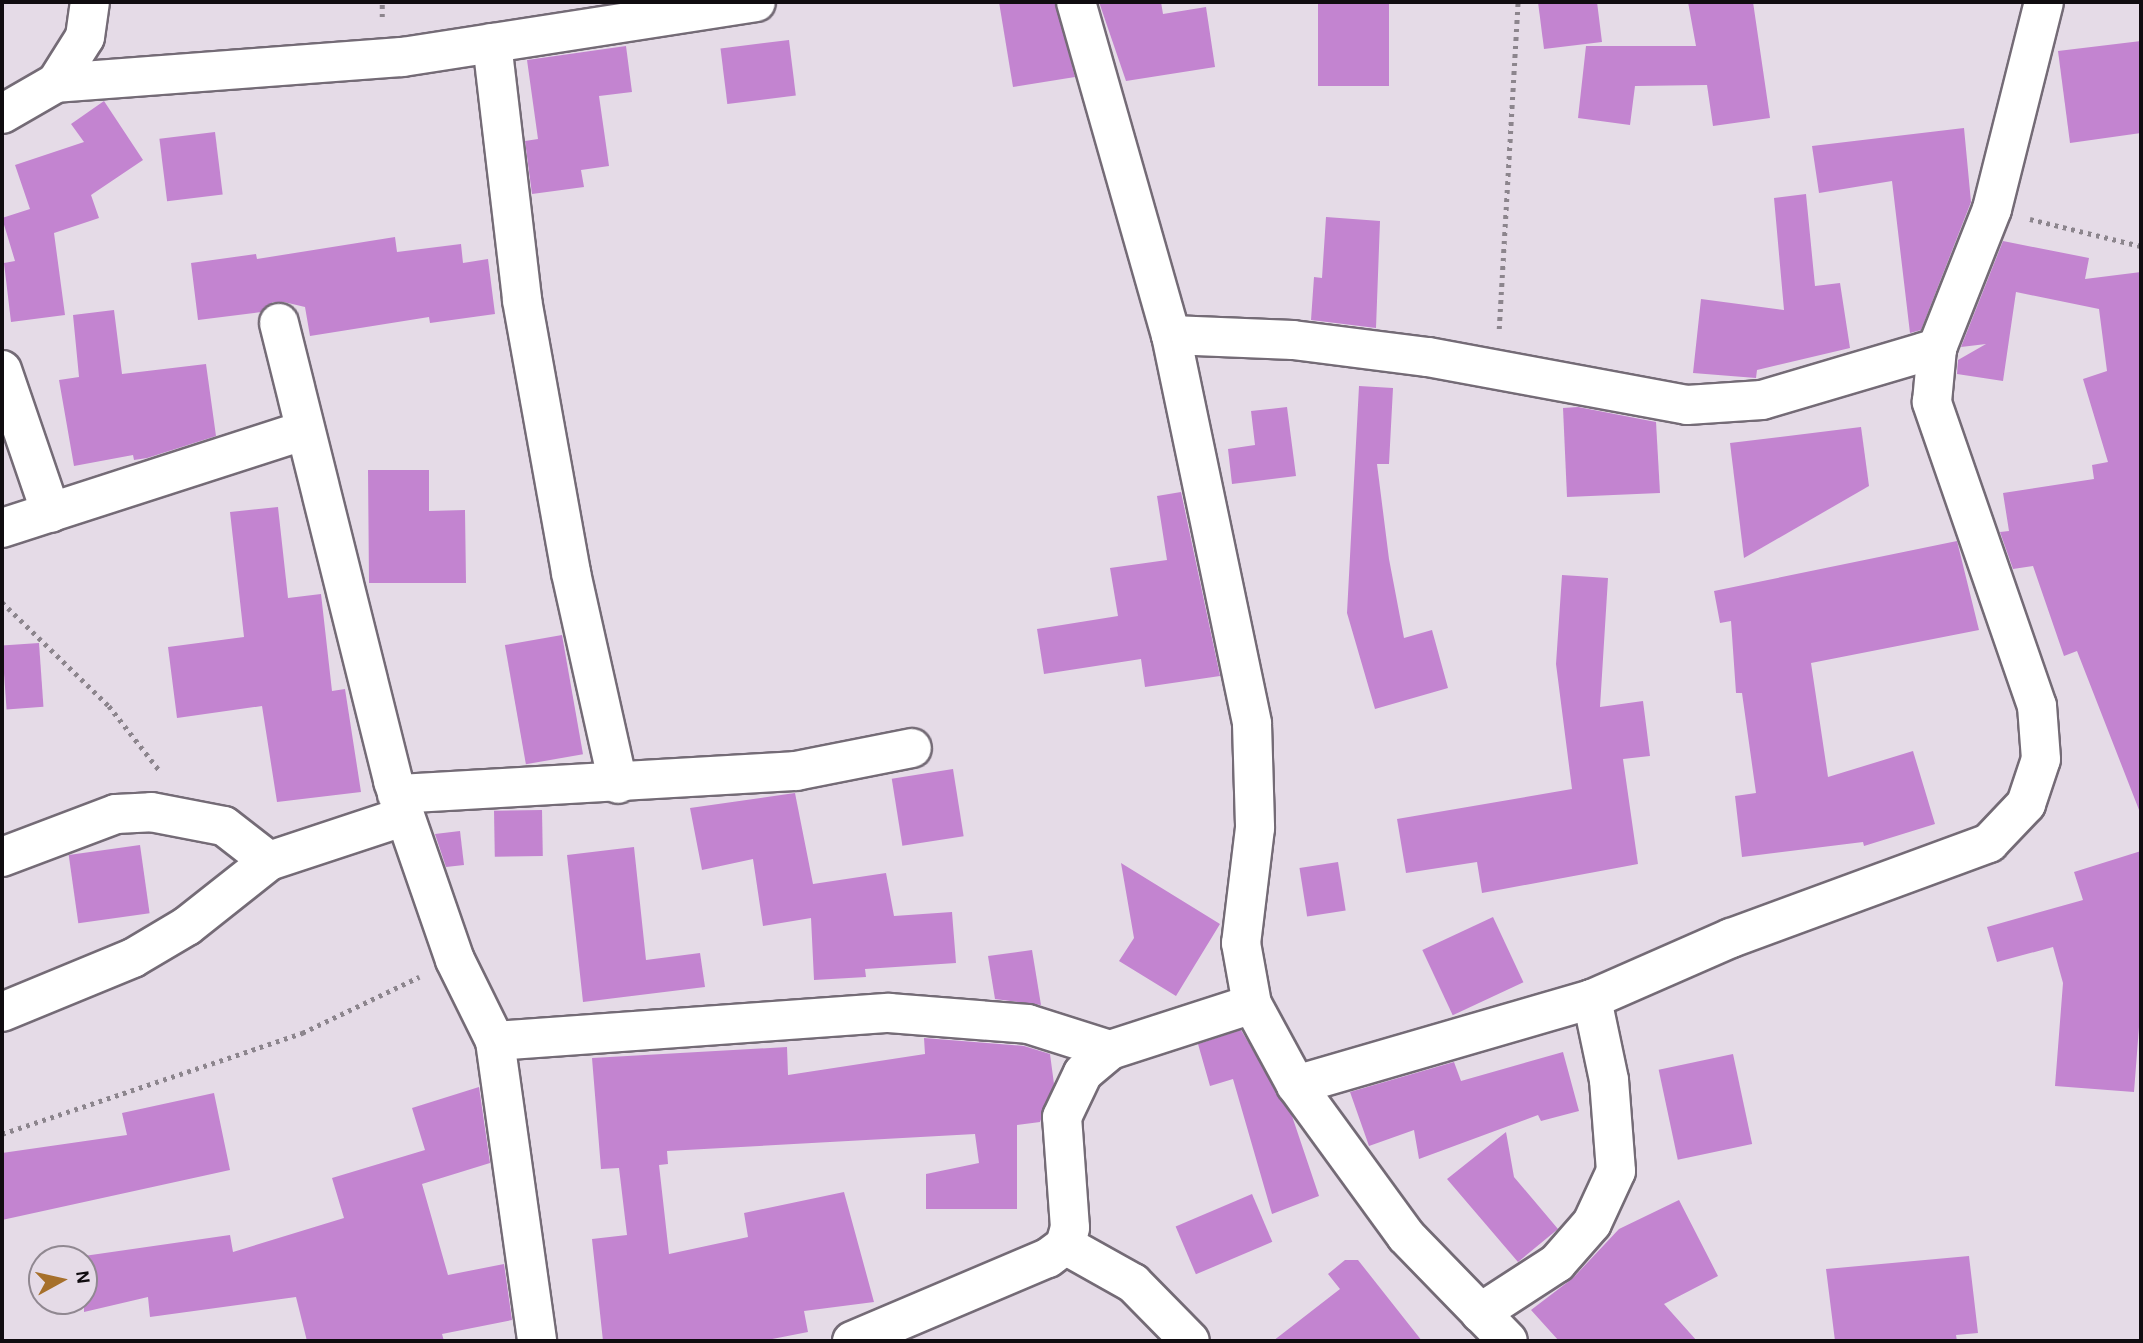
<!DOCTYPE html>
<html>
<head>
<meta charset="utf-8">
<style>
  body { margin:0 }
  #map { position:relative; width:2143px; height:1343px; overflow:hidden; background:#e5dbe7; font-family:"Alegreya Sans",sans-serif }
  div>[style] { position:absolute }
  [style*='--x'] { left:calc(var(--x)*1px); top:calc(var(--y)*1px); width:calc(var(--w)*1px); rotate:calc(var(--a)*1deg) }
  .building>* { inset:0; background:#c384d0; transform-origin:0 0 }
  .path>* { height:4.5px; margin-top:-2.25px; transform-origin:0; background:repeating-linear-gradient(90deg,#8c858d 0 3.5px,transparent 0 8.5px) }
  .roads { filter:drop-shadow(2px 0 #746b76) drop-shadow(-2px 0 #746b76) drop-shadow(0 2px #746b76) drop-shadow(0 -2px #746b76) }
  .minor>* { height:38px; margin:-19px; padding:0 19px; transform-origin:19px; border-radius:19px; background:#fff }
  span { translate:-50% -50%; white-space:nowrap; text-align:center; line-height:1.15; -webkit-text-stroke:6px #e5dbe7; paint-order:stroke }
  .frame { position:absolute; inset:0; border:4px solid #100c10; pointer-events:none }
  .north { position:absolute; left:28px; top:1245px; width:70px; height:70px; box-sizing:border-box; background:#e5dbe7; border:2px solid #908891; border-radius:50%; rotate:82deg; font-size:19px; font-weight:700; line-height:28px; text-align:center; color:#100c10 }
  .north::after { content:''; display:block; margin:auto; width:24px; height:32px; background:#a6702b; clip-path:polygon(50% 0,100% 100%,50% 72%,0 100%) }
</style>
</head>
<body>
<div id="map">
  <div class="building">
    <i style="clip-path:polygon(999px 2px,1055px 2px,1075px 77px,1013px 87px)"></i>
    <i style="clip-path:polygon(1099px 2px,1161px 2px,1163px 14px,1206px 7px,1215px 67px,1126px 81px)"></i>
    <i style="left:1318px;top:2px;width:71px;height:84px"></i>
    <i style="clip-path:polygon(1538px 2px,1597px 2px,1602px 42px,1544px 49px)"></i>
    <i style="clip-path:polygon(1688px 2px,1753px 2px,1770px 118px,1713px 126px,1707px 85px,1635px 86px,1630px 125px,1578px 118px,1586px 46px,1696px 46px)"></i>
    <i style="left:789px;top:40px;width:56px;height:69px;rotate:83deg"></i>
    <i style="clip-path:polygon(2141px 41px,2141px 133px,2070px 143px,2058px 51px)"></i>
    <i style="clip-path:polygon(626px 46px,632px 92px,599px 96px,609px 166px,581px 170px,584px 187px,532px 194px,525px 141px,538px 139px,527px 60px)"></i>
    <i style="clip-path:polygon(104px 101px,143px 160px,91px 195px,99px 218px,54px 233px,65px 315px,11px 322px,4px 263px,15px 261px,2px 218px,30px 209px,15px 165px,84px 142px,71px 124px)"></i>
    <i style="clip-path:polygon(1964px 128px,1971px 202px,1921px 330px,1910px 333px,1892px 181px,1819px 193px,1812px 146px)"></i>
    <i style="left:215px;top:132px;width:63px;height:56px;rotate:83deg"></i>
    <i style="clip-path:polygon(1806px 194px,1815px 286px,1840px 283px,1850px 348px,1757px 370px,1756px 378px,1693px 373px,1701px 299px,1784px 310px,1774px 198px)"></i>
    <i style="clip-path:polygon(1326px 217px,1380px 221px,1376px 328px,1311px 320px,1314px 277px,1322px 278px)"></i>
    <i style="clip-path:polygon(395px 237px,397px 252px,461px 244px,463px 263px,488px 259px,495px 314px,430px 323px,429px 317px,310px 336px,305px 307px,284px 302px,273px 302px,261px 312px,198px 320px,191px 263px,256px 254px,257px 259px)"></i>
    <i style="clip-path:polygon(2003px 241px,2089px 258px,2085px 279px,2141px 272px,2141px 815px,2077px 651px,2064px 656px,2033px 566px,2013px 569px,2000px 532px,2009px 531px,2003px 493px,2094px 479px,2092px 465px,2108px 462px,2083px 379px,2107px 371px,2099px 309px,2016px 292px,2003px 381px,1957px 374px,1958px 360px,1986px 344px,1961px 347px)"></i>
    <i style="clip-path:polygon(114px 310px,122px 374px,206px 364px,216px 436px,147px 458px,134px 460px,133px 455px,74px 466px,59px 380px,79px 377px,73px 315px)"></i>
    <i style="clip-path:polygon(1359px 386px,1393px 388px,1389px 464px,1377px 464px,1389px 559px,1404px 638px,1432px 630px,1448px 688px,1375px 709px,1347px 613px)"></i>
    <i style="clip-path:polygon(1287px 407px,1296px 476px,1232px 484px,1228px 449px,1255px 445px,1251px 411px)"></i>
    <i style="clip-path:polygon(1578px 407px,1656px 422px,1660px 493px,1567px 497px,1563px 408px)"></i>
    <i style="clip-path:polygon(1861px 427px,1869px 486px,1744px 558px,1730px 443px)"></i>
    <i style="clip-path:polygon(368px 470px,429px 470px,429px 511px,465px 510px,466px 583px,369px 583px)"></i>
    <i style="clip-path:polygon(1181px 492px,1220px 676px,1145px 687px,1141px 659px,1044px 674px,1037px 629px,1118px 616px,1110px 568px,1167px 560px,1157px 496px)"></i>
    <i style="clip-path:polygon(278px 507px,288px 598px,321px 594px,332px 691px,345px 689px,361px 792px,277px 802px,262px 706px,177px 718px,168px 647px,244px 637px,230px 512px)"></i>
    <i style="clip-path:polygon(1957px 541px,1979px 630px,1811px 663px,1828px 777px,1913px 751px,1935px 824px,1864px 846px,1863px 842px,1742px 857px,1735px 796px,1756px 793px,1742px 693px,1736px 693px,1731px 621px,1720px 623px,1714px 591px)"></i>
    <i style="clip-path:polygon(1562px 575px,1608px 578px,1600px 707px,1643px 701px,1650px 756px,1623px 759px,1638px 864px,1482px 893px,1477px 862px,1406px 873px,1397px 819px,1572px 789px,1556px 664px)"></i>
    <i style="left:562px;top:635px;width:121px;height:58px;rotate:80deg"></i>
    <i style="left:39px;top:643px;width:64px;height:37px;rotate:86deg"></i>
    <i style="left:953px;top:769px;width:68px;height:62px;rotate:81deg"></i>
    <i style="clip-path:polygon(795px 793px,813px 884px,886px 873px,894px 916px,952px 912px,956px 963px,865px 969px,866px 977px,814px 980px,811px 918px,763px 926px,753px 859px,702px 870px,690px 808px)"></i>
    <i style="left:542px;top:810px;width:46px;height:48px;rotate:89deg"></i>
    <i style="clip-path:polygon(460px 831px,464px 865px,446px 867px,435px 834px)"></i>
    <i style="left:140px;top:845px;width:69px;height:72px;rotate:82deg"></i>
    <i style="clip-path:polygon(634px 847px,646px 960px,700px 953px,705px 987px,583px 1002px,567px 855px)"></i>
    <i style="clip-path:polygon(2141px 851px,2141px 1001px,2134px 1092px,2055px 1086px,2063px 983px,2053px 947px,1997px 962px,1987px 927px,2083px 900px,2074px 872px)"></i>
    <i style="left:1338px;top:862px;width:49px;height:39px;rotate:81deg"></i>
    <i style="clip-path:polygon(1121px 863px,1220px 924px,1176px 996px,1119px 961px,1134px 938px)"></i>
    <i style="left:1493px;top:917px;width:72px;height:78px;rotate:65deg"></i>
    <i style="clip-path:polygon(1032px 950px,1041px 1005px,995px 999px,988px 956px)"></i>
    <i style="clip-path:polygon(1241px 1030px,1292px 1116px,1319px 1196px,1272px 1214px,1233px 1079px,1210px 1086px,1198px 1044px)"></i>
    <i style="clip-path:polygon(924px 1038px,1024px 1046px,1050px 1054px,1054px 1084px,1040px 1122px,1017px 1125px,1017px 1209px,926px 1209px,926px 1174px,979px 1163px,975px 1134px,667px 1151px,668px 1164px,659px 1165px,669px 1254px,748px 1237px,744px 1213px,844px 1192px,874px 1302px,804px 1311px,808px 1332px,762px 1341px,603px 1341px,592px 1239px,627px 1235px,619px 1168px,601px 1169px,592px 1058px,787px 1047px,788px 1075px,925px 1054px)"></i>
    <i style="clip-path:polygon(1563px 1052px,1579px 1111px,1541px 1121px,1538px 1115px,1419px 1159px,1414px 1130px,1369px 1146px,1350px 1092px,1454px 1062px,1461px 1081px)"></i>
    <i style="left:1733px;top:1054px;width:92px;height:76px;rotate:78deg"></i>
    <i style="clip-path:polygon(479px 1087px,490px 1163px,422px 1184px,448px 1275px,504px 1264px,512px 1320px,442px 1334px,444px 1341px,307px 1341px,296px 1297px,150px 1317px,148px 1297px,84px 1312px,84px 1256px,230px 1235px,233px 1252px,344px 1218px,332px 1178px,425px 1150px,412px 1108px)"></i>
    <i style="clip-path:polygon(214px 1093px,230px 1170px,2px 1220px,2px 1153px,127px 1135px,122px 1113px)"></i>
    <i style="clip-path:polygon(1506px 1132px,1514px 1177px,1558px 1229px,1518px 1262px,1447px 1179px)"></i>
    <i style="left:1252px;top:1194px;width:52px;height:83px;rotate:67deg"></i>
    <i style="clip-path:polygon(1679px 1200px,1718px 1276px,1664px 1304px,1697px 1341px,1559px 1341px,1531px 1310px,1573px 1278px,1619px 1229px)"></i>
    <i style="clip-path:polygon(1969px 1256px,1978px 1333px,1956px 1335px,1957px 1341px,1835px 1341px,1826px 1269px)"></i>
    <i style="clip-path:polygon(1345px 1260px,1358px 1260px,1422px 1341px,1273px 1341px,1340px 1289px,1328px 1274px)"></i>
  </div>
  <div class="path">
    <i style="--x:382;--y:17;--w:15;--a:-90"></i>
    <i style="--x:2030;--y:219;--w:114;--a:13.7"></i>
    <i style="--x:1499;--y:329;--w:328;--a:-86.7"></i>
    <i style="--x:2;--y:602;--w:149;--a:44.2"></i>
    <i style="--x:109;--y:706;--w:83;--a:51.9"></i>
    <i style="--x:2;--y:1134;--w:317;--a:-18.6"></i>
    <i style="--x:302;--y:1033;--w:130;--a:-25.6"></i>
  </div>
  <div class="roads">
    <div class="minor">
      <i style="--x:1076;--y:2;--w:346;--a:74.1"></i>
      <i style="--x:1171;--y:335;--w:397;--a:78.2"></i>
      <i style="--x:1252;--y:724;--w:104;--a:88.3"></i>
      <i style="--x:1255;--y:828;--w:116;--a:96.9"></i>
      <i style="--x:1241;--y:943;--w:62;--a:79.8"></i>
      <i style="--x:1252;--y:1004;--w:92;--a:61.5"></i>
      <i style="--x:1296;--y:1085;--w:187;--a:53.9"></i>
      <i style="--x:1406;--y:1236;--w:146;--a:45.8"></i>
      <i style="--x:492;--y:43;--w:259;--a:83.3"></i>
      <i style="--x:522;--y:300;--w:277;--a:79.8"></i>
      <i style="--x:571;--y:573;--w:216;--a:77.4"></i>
      <i style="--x:56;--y:83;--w:347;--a:-4.3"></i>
      <i style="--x:402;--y:57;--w:358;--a:-8.8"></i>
      <i style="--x:2;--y:114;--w:62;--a:-29.9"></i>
      <i style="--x:56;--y:83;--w:54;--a:-57.8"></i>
      <i style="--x:85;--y:37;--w:35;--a:-82"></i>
      <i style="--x:279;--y:323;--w:472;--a:76"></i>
      <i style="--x:393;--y:781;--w:189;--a:70.9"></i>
      <i style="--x:455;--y:960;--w:90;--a:63.7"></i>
      <i style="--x:495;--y:1041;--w:303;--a:82"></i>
      <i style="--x:1171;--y:335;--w:122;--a:2.3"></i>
      <i style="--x:1293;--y:340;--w:136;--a:7.2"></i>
      <i style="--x:1428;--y:357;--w:263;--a:10.5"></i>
      <i style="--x:1687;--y:405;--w:75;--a:-3.8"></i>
      <i style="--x:1762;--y:400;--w:183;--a:-16.5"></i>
      <i style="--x:2;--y:370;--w:151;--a:71.1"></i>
      <i style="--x:2;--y:528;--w:316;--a:-17.9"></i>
      <i style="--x:397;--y:794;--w:400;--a:-3.3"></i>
      <i style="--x:796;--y:771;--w:118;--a:-11.2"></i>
      <i style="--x:2;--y:857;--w:122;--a:-20.7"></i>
      <i style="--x:116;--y:814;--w:35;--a:-3"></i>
      <i style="--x:151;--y:812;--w:74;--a:10.9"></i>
      <i style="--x:224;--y:826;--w:57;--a:37.9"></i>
      <i style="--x:2;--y:1012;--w:142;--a:-22.4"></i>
      <i style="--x:133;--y:958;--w:63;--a:-30.7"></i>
      <i style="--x:187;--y:926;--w:105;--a:-38.4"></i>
      <i style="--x:269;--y:861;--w:143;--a:-18.3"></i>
      <i style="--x:495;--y:1041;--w:395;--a:-4.1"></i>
      <i style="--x:889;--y:1013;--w:139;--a:4.5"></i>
      <i style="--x:1028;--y:1024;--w:86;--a:17.6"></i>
      <i style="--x:1296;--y:1085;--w:308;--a:-16.2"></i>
      <i style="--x:1592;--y:999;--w:152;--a:-23.7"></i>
      <i style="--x:1731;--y:938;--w:275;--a:-20.2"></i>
      <i style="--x:1989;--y:843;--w:54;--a:-46.5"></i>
      <i style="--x:2026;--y:804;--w:47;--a:-71.6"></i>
      <i style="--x:2041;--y:759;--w:53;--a:-94.3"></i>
      <i style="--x:2037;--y:706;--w:322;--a:-109.1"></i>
      <i style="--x:1932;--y:402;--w:54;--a:-84.7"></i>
      <i style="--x:1937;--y:348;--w:149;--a:-68.4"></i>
      <i style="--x:1992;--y:209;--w:213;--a:-75.9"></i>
      <i style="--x:1065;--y:1245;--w:78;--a:29.2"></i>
      <i style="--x:1133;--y:1283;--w:81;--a:45.5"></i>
      <i style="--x:1480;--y:1313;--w:92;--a:-33"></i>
      <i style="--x:1557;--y:1263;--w:53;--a:-48.8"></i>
      <i style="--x:1592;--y:1223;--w:57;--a:-65.2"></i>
      <i style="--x:1616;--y:1171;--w:91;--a:-94.4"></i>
      <i style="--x:1609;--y:1080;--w:83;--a:-101.9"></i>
      <i style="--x:852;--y:1341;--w:213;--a:-23"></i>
      <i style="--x:1048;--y:1258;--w:21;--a:-37"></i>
      <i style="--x:1065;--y:1245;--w:18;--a:-74"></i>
      <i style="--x:1070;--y:1228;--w:111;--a:-94.1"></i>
      <i style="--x:1062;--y:1117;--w:49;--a:-64.5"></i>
      <i style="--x:1083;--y:1073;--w:35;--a:-40"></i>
      <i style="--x:1110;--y:1050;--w:149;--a:-17.9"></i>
    </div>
  </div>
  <div class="frame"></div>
  <div class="north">N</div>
</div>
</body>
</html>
